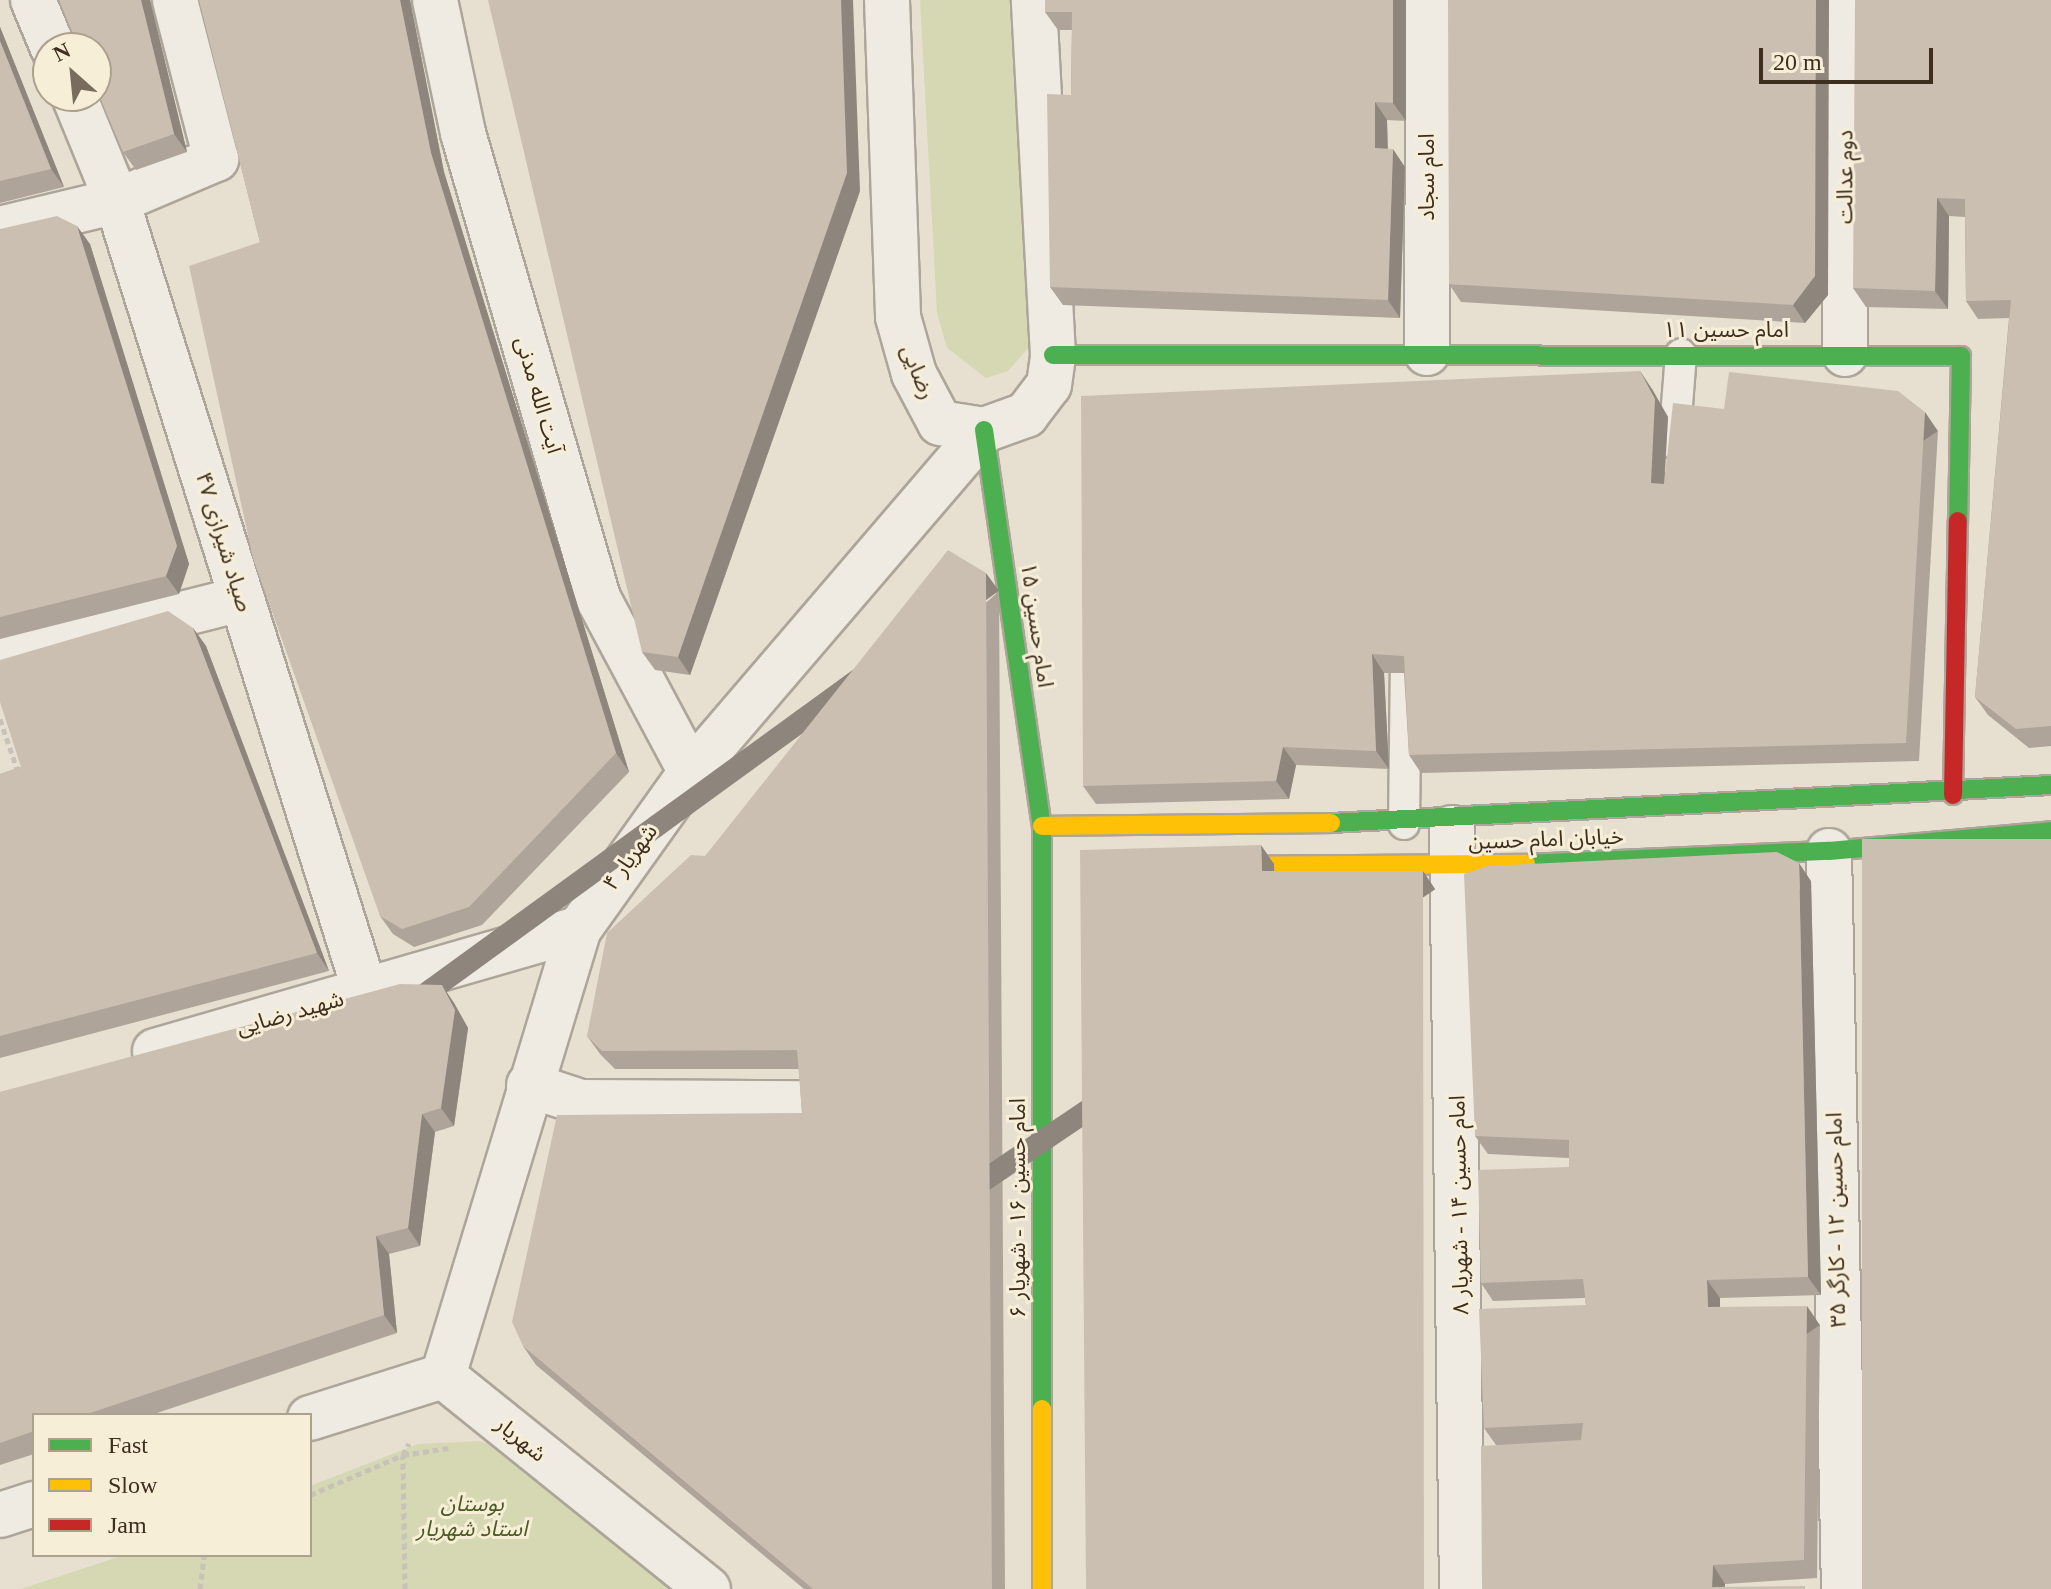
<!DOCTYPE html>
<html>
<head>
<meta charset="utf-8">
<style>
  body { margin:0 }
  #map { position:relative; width:2051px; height:1589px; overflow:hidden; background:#e7e0d1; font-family:"Times New Roman","Noto Sans Arabic",serif }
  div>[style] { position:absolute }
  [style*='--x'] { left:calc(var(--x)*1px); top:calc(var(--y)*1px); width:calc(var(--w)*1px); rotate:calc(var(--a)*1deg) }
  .green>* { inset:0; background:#d6d7b3 }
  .path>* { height:5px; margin-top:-2.5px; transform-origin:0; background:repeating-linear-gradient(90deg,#c8c2b9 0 6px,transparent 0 10px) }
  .roads { filter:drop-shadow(2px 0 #ada599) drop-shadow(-2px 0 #ada599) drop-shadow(0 2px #ada599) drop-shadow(0 -2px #ada599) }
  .lane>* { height:30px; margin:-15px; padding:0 15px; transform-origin:15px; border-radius:15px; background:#efebe3 }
  .street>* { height:44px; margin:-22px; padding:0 22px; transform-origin:22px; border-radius:22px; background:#efebe3 }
  .fast>* { height:18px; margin:-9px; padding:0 9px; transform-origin:9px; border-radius:9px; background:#4caf50 }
  .slow>* { height:18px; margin:-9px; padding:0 9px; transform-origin:9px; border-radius:9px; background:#ffc107 }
  .jam>* { height:18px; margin:-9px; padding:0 9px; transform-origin:9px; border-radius:9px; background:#c62828 }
  .wall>* { inset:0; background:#afa499 }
  .shaded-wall>* { inset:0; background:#8e867d; transform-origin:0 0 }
  .building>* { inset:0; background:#cbbfb2; transform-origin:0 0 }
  span { translate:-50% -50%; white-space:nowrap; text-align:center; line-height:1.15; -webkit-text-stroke:6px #f7eed8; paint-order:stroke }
  .street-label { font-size:22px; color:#3d2e20 }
  .park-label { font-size:22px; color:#4d5a26; font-style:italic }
  .legend { position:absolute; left:32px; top:1413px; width:280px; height:144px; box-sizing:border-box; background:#f7eed8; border:2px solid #ada18e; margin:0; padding:10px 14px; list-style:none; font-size:24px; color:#3d2e20 }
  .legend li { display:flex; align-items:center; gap:16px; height:40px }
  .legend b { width:40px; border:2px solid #ada18e }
  .north { position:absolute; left:32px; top:32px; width:80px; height:80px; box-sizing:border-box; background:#f7eed8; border:2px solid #ada18e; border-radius:50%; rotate:333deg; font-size:22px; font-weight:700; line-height:32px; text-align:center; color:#3d2e20 }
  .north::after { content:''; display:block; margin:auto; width:28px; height:36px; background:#786c5e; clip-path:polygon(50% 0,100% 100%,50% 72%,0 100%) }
  .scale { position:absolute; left:1759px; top:48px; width:174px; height:36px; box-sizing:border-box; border:4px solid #3d2e20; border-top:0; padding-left:10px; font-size:24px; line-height:28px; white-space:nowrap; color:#3d2e20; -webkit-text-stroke:6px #f7eed8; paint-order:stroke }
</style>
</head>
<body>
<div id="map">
  <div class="green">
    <i style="clip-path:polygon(920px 0,1009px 0,1030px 346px,1008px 371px,986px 378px,947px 348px,937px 313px)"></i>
    <i style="clip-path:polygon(479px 1441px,520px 1452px,674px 1589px,21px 1589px,124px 1555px,310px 1555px,310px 1486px,418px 1444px)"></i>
  </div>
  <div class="path">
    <i style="--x:0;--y:719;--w:56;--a:71.2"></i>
    <i style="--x:310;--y:1495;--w:101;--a:-23.3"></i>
    <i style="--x:403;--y:1455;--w:46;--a:-8.8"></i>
    <i style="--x:200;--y:1589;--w:34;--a:-83"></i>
    <i style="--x:405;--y:1589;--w:134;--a:-90.9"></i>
    <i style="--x:403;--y:1455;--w:13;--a:-63"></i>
  </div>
  <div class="roads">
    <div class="lane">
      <i style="--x:1674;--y:443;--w:89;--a:-85.5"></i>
      <i style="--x:1404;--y:824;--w:165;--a:-89.3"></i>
    </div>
    <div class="street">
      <i style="--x:33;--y:0;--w:52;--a:67.4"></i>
      <i style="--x:435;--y:0;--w:136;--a:78.1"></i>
      <i style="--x:463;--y:133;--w:486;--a:73.8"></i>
      <i style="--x:599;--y:600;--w:195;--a:61.9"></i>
      <i style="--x:887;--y:0;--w:317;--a:88"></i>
      <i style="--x:898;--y:317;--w:59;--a:74.3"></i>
      <i style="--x:914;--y:374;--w:55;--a:62"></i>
      <i style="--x:940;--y:423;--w:45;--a:9"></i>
      <i style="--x:984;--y:430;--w:45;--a:-19.7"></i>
      <i style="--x:1026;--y:415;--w:38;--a:-53"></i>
      <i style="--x:1049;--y:385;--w:30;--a:-82"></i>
      <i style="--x:1053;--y:355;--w:356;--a:-93.1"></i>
      <i style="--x:74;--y:96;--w:113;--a:67.7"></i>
      <i style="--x:117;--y:201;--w:828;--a:72.57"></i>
      <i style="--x:0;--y:229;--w:120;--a:-13.5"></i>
      <i style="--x:117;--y:201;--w:108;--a:-23"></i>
      <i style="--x:216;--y:159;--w:164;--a:-104.5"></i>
      <i style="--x:1427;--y:353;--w:353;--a:-89.8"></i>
      <i style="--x:1845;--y:354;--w:354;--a:-90"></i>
      <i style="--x:0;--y:660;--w:249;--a:-14.2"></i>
      <i style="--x:1452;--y:828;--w:761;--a:89.25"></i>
      <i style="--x:1829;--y:851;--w:738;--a:88.84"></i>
      <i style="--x:155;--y:1051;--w:441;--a:-16.1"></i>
      <i style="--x:529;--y:1085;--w:55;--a:18.1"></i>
      <i style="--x:581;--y:1102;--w:221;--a:0.3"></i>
      <i style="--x:443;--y:1376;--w:467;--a:-73.1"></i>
      <i style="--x:579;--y:929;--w:193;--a:-54.5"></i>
      <i style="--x:691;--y:772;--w:450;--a:-49.4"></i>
      <i style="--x:310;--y:1418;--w:139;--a:-17.5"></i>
      <i style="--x:443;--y:1376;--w:340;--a:38.8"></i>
      <i style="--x:0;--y:1515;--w:36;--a:-18"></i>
    </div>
    <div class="fast">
      <i style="--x:1053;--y:355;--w:908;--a:0.06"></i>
      <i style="--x:1961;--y:356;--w:165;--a:91"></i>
      <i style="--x:984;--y:430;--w:400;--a:81.7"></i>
      <i style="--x:1042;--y:826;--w:583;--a:90"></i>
      <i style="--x:1331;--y:823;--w:721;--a:-3.02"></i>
      <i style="--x:1526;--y:864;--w:303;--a:-2.5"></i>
      <i style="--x:1829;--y:851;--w:223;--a:-5.1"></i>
    </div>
    <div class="slow">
      <i style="--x:1042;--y:826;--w:289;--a:-0.6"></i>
      <i style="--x:1216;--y:866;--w:310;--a:-0.4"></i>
      <i style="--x:1042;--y:1409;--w:180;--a:90"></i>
    </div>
    <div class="jam">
      <i style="--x:1953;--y:795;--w:274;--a:-89"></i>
    </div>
  </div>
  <div class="wall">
    <i style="clip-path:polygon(59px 0,150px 0,187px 152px,136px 170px,123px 152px)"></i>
    <i style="clip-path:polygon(199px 0,410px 0,444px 172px,629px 772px,482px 925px,414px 947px,393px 934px,380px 916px,260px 242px)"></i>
    <i style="clip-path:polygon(1045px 0,1406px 0,1406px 121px,1387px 120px,1388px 149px,1405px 167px,1400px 318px,1063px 305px,1050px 287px,1071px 95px,1072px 30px,1058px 30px,1045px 12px)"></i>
    <i style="clip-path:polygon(2051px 0,2051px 746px,2029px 748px,1988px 715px,1975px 697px,2009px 318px,1978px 319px,1966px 301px,1965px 217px,1949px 216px,1948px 309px,1866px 307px,1853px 288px)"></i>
    <i style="clip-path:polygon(0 27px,64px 187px,0 203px)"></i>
    <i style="clip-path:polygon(860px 191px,690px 675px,655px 670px,642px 652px)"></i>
    <i style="clip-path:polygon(0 229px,90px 244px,189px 564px,179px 594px,0 639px)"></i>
    <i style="clip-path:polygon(1449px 284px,1828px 295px,1805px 323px,1461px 302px)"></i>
    <i style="clip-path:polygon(1652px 389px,1668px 417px,1665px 472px,1938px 431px,1919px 761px,1421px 773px,1409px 755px,1404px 673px,1384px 673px,1389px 769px,1296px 765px,1289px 799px,1096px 804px,1083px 786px)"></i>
    <i style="clip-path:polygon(999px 591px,1005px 1589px,804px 1589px,536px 1365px,523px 1346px,802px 1113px,799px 1069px,615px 1069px,600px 1054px,587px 1036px,705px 856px)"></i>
    <i style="clip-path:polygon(193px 628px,206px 646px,329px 971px,0 1058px,0 774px,21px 767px)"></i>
    <i style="clip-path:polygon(1811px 881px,1821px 1295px,1720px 1298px,1720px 1307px,1820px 1325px,1817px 1578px,1725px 1584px,1482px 1589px,1496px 1445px,1484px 1428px,1586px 1305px,1585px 1298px,1493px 1301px,1481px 1283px,1569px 1167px,1569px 1158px,1488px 1154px,1475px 1136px)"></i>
    <i style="clip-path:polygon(442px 985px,454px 1003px,468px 1028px,454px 1126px,435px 1132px,420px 1246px,389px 1254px,397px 1333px,151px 1415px,34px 1415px,34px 1454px,0 1465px,0 1092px)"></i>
  </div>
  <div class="shaded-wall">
    <i style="clip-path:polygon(141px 0,150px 0,187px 152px,174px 134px)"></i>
    <i style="clip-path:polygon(400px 0,410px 0,444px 172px,629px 772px,616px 753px,431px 153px)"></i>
    <i style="clip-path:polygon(841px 0,853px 0,860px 191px,690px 675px,678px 657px)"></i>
    <i style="clip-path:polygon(1393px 0,1406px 0,1406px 121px,1393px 103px)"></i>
    <i style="clip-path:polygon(1816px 0,1829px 0,1828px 295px,1805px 323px,1793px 305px)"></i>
    <i style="clip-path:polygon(0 27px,64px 187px,51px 169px,0 41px)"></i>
    <i style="clip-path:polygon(1375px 102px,1387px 120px,1388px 167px,1375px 148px)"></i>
    <i style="clip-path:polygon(1393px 149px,1405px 167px,1400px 318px,1388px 300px)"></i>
    <i style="clip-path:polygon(1937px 198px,1949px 216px,1948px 309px,1935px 291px)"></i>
    <i style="clip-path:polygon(77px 226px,90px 244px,189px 564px,179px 594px,166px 576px)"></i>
    <i style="clip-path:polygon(1640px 371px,1652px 389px,1668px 417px,1663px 501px,1651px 483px)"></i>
    <i style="left:1925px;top:412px;width:23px;height:332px;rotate:56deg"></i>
    <i style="left:986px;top:573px;width:22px;height:1016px;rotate:54deg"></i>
    <i style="clip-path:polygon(193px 628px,206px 646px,329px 971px,317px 953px)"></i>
    <i style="clip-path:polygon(1372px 654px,1384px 673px,1389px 769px,1376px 751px)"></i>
    <i style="clip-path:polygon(1283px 747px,1296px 765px,1289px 799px,1276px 781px)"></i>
    <i style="clip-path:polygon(1261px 845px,1274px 864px,1275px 889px,1262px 871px)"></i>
    <i style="clip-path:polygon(1799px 863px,1811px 881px,1821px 1295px,1808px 1277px)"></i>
    <i style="left:1423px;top:871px;width:22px;height:718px;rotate:56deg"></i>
    <i style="clip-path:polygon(442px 985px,454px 1003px,468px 1028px,454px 1126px,441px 1108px)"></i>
    <i style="clip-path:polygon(422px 1114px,435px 1132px,420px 1246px,408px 1228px)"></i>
    <i style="clip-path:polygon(376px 1236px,389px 1254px,397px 1333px,384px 1315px)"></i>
    <i style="clip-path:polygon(1707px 1280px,1720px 1298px,1720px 1325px,1708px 1307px)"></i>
    <i style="left:1807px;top:1306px;width:23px;height:254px;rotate:56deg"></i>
    <i style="clip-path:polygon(1713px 1565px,1725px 1584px,1725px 1589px,1712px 1587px)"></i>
  </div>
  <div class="building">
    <i style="clip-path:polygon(59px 0,141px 0,174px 134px,123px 152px,96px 88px,96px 48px,79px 48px)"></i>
    <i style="clip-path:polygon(199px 0,400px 0,431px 153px,616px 753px,469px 907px,402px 929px,380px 916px,253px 558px,189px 266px,260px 242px)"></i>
    <i style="clip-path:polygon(488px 0,841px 0,847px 173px,678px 657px,642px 652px)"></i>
    <i style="clip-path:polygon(1045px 0,1393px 0,1393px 103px,1375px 102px,1375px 148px,1393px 149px,1388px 300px,1050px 287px,1047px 94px,1071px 95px,1072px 12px,1045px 12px)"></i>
    <i style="clip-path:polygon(1448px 0,1816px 0,1815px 276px,1793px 305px,1449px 284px)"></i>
    <i style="clip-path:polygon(1855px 0,2051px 0,2051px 726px,2016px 729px,1975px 697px,2011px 300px,1966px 301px,1965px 199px,1937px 198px,1935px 291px,1853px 288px)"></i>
    <i style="clip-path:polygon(0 41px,51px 169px,0 181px)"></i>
    <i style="clip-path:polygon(57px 216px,77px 226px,177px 546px,166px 576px,0 617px,0 229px)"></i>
    <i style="clip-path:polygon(1640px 371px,1655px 399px,1651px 483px,1664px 484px,1673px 403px,1724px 409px,1729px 372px,1898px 391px,1925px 412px,1906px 743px,1409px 755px,1404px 656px,1372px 654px,1376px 751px,1283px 747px,1276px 781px,1083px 786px,1081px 396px)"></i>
    <i style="clip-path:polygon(948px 550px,986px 573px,992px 1589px,813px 1589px,523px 1346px,512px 1322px,557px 1115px,802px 1113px,797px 1050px,602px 1051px,587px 1036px,607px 933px,691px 855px,705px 856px)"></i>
    <i style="clip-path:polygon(168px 611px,193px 628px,317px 953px,0 1036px,0 774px,21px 767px,0 702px,0 660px)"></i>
    <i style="left:2051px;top:839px;width:750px;height:189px;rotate:90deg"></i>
    <i style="clip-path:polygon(1261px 845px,1262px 871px,1423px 871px,1424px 1589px,1086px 1589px,1080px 850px)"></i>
    <i style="clip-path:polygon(1777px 852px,1799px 863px,1808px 1277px,1707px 1280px,1708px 1307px,1807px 1306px,1804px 1560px,1713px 1565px,1712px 1587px,1805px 1586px,1805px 1589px,1482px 1589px,1481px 1446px,1581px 1440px,1583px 1423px,1484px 1428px,1479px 1309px,1586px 1305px,1583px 1279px,1481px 1283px,1478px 1170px,1569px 1167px,1569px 1140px,1475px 1136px,1464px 874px,1488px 866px)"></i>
    <i style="clip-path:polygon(400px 984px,442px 985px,455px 1010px,441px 1108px,422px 1114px,408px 1228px,376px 1236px,384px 1315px,84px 1415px,34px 1415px,34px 1431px,0 1443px,0 1092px)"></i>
  </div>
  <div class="street-label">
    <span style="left:1427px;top:177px;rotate:-90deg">امام سجاد</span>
    <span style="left:1845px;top:177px;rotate:-90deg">دوم عدالت</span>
    <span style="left:1726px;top:330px">امام حسین ۱۱</span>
    <span style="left:918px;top:372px;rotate:68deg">رضایی</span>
    <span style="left:539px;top:395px;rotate:74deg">آیت الله مدنی</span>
    <span style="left:224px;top:542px;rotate:73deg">صیاد شیرازی ۴۷</span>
    <span style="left:1037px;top:625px;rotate:82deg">امام حسین ۱۵</span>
    <span style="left:1546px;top:839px;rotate:-2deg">خیابان امام حسین</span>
    <span style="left:630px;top:857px;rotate:-54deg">شهریار ۴</span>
    <span style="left:290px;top:1013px;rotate:-16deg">شهید رضایی</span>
    <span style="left:1459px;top:1205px;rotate:-91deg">امام حسین ۱۴ - شهریار ۸</span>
    <span style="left:1018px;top:1208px;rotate:-90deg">امام حسین ۱۶ - شهریار ۶</span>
    <span style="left:1836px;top:1220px;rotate:-91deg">امام حسین ۱۲ - کارگر ۳۵</span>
    <span style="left:521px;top:1439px;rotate:39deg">شهریار</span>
  </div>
  <div class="park-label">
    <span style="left:472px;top:1516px">بوستان<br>استاد شهریار</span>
  </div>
  <ul class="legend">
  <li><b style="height:10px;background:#4caf50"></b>Fast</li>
  <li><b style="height:10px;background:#ffc107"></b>Slow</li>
  <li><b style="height:10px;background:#c62828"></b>Jam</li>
  </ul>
  <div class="north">N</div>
  <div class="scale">20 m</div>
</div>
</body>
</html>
